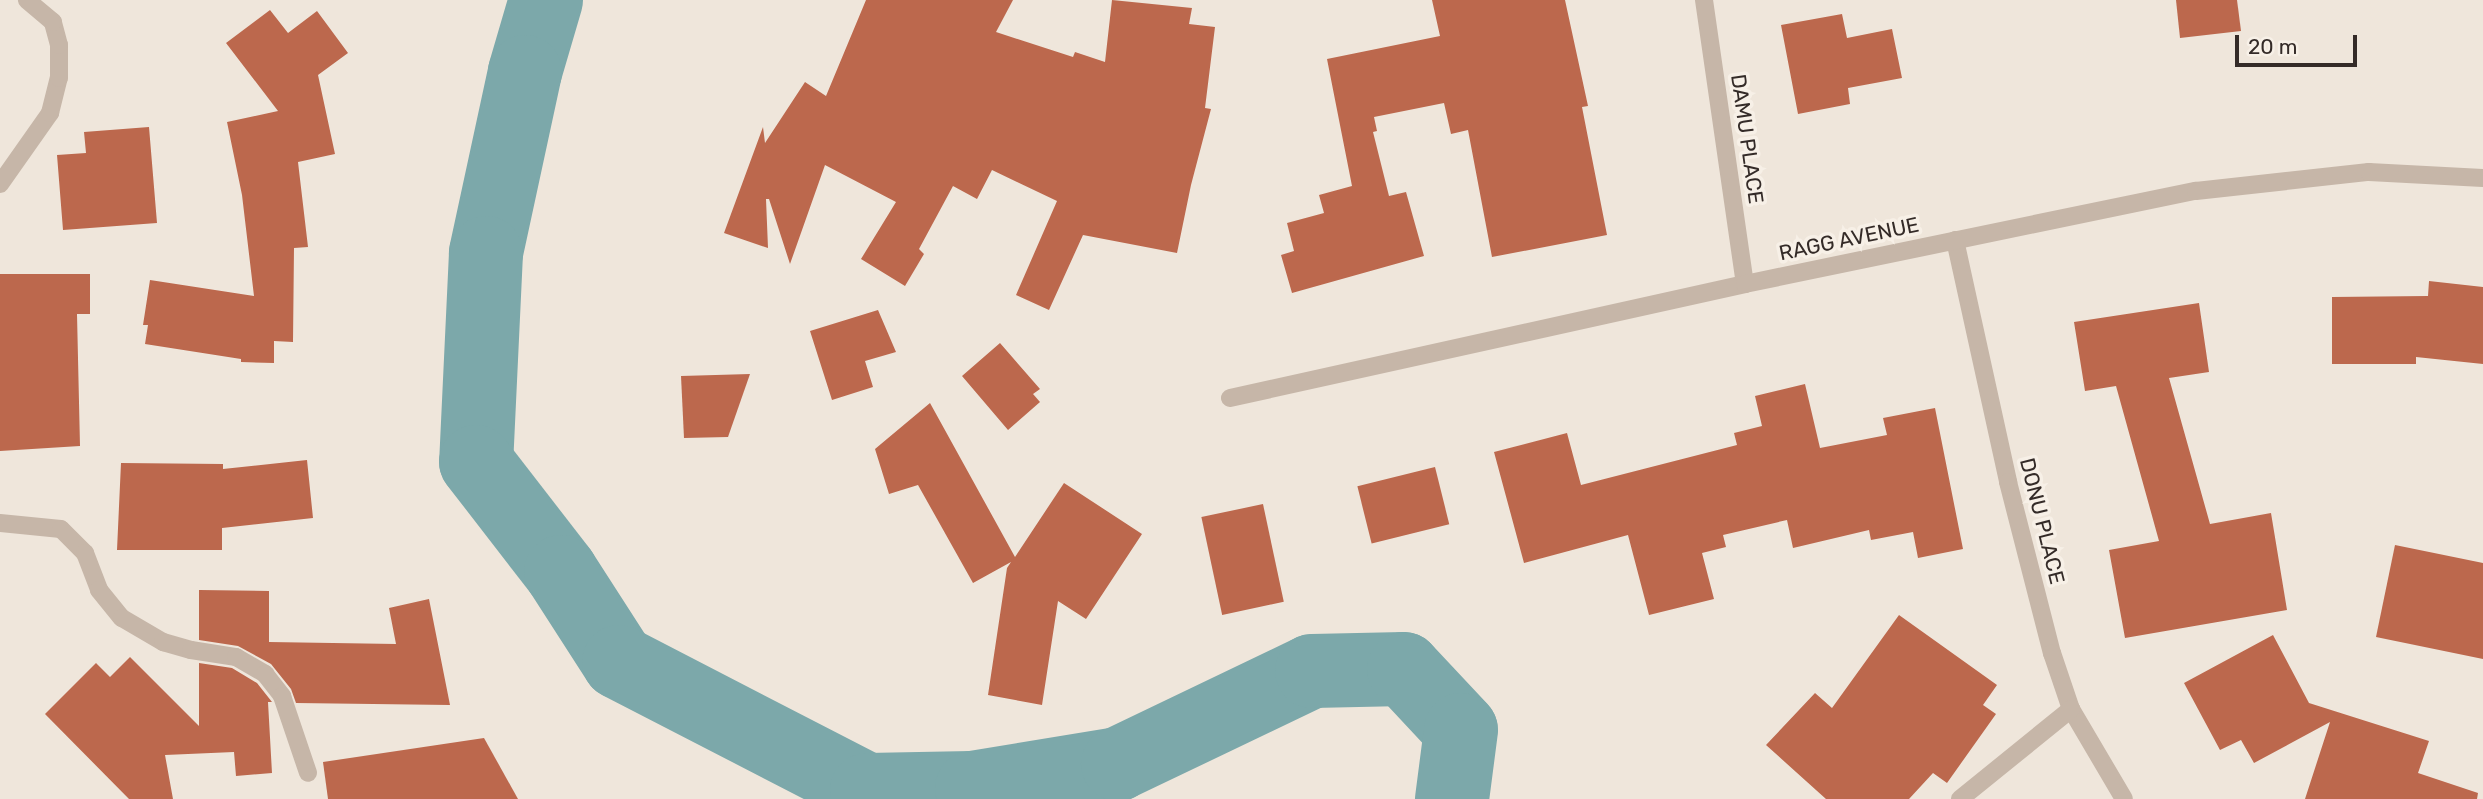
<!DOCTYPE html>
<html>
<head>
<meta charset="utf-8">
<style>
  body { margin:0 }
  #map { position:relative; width:2483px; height:799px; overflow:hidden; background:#efe6db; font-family:Rubik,sans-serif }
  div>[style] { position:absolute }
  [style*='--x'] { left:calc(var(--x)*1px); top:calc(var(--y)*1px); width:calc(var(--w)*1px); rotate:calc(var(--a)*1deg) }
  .river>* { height:74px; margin:-37px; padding:0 37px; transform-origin:37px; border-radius:37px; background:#7ca8aa }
  .building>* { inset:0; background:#bc684d; transform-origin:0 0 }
  .minor>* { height:18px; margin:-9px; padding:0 9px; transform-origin:9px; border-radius:9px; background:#c6b6a8 }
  span { translate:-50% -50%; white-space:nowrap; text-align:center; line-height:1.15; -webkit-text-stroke:7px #f7f0e7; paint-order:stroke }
  .street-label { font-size:21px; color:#342b28 }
  .scale { position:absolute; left:2235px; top:35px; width:122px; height:32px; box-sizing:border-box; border:4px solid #342b28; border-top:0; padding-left:9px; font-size:21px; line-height:24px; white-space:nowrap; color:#342b28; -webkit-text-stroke:5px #f7f0e7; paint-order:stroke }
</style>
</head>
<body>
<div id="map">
  <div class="river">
    <i style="--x:546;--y:0;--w:75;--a:106.3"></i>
    <i style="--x:525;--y:72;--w:185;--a:102.2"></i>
    <i style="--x:486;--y:253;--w:209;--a:92.7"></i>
    <i style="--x:476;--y:462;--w:139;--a:52.3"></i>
    <i style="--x:561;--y:572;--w:107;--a:57.2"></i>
    <i style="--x:619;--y:662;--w:279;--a:27.3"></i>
    <i style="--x:867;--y:790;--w:105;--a:-1.1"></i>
    <i style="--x:972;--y:788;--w:148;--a:-9.3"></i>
    <i style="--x:1118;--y:764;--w:215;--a:-25.6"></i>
    <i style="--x:1312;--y:671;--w:92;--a:-1.2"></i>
    <i style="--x:1404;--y:669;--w:83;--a:46.9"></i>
    <i style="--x:1461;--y:730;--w:70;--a:97.4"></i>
  </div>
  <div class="building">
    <i style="clip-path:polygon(866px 0,1013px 0,996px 32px,1073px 57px,1075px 52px,1105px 62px,1112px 0,1192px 8px,1189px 24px,1215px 27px,1205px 108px,1211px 109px,1191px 185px,1177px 253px,1083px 235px,1049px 310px,1016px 295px,1057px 201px,992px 170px,977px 199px,953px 186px,919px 249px,924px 254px,905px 286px,861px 259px,896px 202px,825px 165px,790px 264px,769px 199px,766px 199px,768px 248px,724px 233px,763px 127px,765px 143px,805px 82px,826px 96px)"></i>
    <i style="clip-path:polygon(1432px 0,1565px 0,1588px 106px,1582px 107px,1607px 235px,1492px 257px,1468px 130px,1451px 134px,1444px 103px,1374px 117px,1377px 131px,1373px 132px,1389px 196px,1406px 192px,1424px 256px,1292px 293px,1281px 255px,1294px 251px,1287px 223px,1324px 213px,1319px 195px,1352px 186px,1327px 59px,1440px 36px)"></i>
    <i style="clip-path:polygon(2176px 0,2237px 0,2241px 31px,2180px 38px)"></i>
    <i style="clip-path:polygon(270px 10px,288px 33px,317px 11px,348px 53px,318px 75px,335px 154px,298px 162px,308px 247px,294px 248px,293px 342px,274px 341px,274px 363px,241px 362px,241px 359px,145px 344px,148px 325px,143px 325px,150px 280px,254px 296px,242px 195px,227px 122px,278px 111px,226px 43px)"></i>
    <i style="clip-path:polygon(1842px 14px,1847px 38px,1892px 29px,1902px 78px,1848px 88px,1850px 104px,1798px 114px,1781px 25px)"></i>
    <i style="clip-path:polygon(149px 127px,157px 223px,63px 230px,57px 155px,86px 153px,84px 132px)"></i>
    <i style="clip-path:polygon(0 274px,90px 274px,90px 314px,77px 314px,80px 446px,0 451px)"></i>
    <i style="clip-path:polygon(2429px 281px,2483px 287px,2483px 364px,2416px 357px,2416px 364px,2332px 364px,2332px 297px,2428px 296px)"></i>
    <i style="clip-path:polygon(2199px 303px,2209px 372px,2169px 378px,2210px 524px,2271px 513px,2287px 610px,2125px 638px,2109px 550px,2159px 541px,2116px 386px,2085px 391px,2074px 322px)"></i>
    <i style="clip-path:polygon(878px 310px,896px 352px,865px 361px,873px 387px,832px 400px,810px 331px)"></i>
    <i style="clip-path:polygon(1000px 343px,1040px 389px,1033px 394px,1040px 402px,1008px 430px,962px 376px)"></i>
    <i style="clip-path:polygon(750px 374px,728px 437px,684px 438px,681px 376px)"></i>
    <i style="clip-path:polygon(1805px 384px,1820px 448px,1887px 435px,1883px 418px,1935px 408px,1963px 549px,1918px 558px,1913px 532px,1871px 540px,1869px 530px,1793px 548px,1787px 520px,1723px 535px,1726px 547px,1702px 553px,1714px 599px,1649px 615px,1628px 535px,1524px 563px,1494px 452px,1567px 433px,1581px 485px,1737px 445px,1734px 433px,1762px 426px,1755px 396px)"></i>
    <i style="clip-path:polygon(930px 403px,1015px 557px,1064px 483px,1142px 534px,1086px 619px,1058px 601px,1042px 705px,988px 695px,1007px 568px,1011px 562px,973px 583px,918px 485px,889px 494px,875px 449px)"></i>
    <i style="clip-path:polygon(307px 460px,313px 518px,222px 528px,222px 550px,117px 550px,121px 463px,223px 464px,223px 469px)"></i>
    <i style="left:1435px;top:467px;width:59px;height:80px;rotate:76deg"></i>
    <i style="left:1263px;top:504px;width:100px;height:63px;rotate:78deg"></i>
    <i style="clip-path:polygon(2395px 545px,2483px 563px,2483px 659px,2376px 637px)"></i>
    <i style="clip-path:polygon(199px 590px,269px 591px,269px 642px,396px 644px,389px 608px,429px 599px,450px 705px,296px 703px,291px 689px,271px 664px,238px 646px,199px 640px)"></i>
    <i style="clip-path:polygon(1899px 615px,1997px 685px,1983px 705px,1996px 714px,1947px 783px,1933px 773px,1909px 799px,1826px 799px,1766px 745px,1815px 693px,1832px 708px)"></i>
    <i style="clip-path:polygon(2273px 635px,2309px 703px,2429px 741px,2418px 773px,2478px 793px,2477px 799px,2305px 799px,2330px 722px,2254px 763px,2241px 740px,2220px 750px,2184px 683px)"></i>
    <i style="clip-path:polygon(130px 657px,199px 726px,199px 663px,232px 668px,257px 683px,272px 702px,268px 702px,272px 773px,236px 776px,234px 752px,165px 755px,173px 799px,129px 799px,45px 714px,96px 663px,110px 677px)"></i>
    <i style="clip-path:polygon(484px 738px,518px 799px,328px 799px,323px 762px)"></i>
  </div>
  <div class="minor">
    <i style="--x:1704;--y:0;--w:287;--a:81.8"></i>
    <i style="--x:0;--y:184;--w:87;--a:-54.8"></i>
    <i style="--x:50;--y:113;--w:36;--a:-76"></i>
    <i style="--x:59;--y:78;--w:33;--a:-90"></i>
    <i style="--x:59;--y:45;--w:24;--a:-105"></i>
    <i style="--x:53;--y:22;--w:34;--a:-140"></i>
    <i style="--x:1955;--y:240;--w:248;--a:77.6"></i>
    <i style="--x:2008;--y:482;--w:177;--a:75.6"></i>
    <i style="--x:2052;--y:653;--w:59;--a:71.3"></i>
    <i style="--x:2071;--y:709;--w:104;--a:59.5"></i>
    <i style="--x:1230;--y:398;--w:527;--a:-12.48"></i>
    <i style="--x:1745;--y:284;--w:460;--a:-11.7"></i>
    <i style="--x:2196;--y:191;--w:174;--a:-6.3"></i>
    <i style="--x:2369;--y:172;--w:114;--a:3"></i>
    <i style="--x:0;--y:523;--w:61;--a:5.6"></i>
    <i style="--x:61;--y:529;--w:34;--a:45"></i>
    <i style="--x:85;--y:553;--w:40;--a:69"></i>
    <i style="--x:99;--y:590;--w:36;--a:51"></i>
    <i style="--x:122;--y:618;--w:48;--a:30.3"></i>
    <i style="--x:163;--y:642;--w:29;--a:16"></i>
    <i style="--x:191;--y:650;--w:46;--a:8.8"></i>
    <i style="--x:236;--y:657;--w:34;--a:30"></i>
    <i style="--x:265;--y:674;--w:28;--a:52"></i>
    <i style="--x:282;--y:696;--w:81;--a:71.3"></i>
    <i style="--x:1960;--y:799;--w:143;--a:-39"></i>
  </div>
  <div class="street-label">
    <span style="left:1747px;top:139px;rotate:82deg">DAMU PLACE</span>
    <span style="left:1849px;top:239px;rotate:-12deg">RAGG AVENUE</span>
    <span style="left:2042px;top:521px;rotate:76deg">DONU PLACE</span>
  </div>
  <div class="scale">20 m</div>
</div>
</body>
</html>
